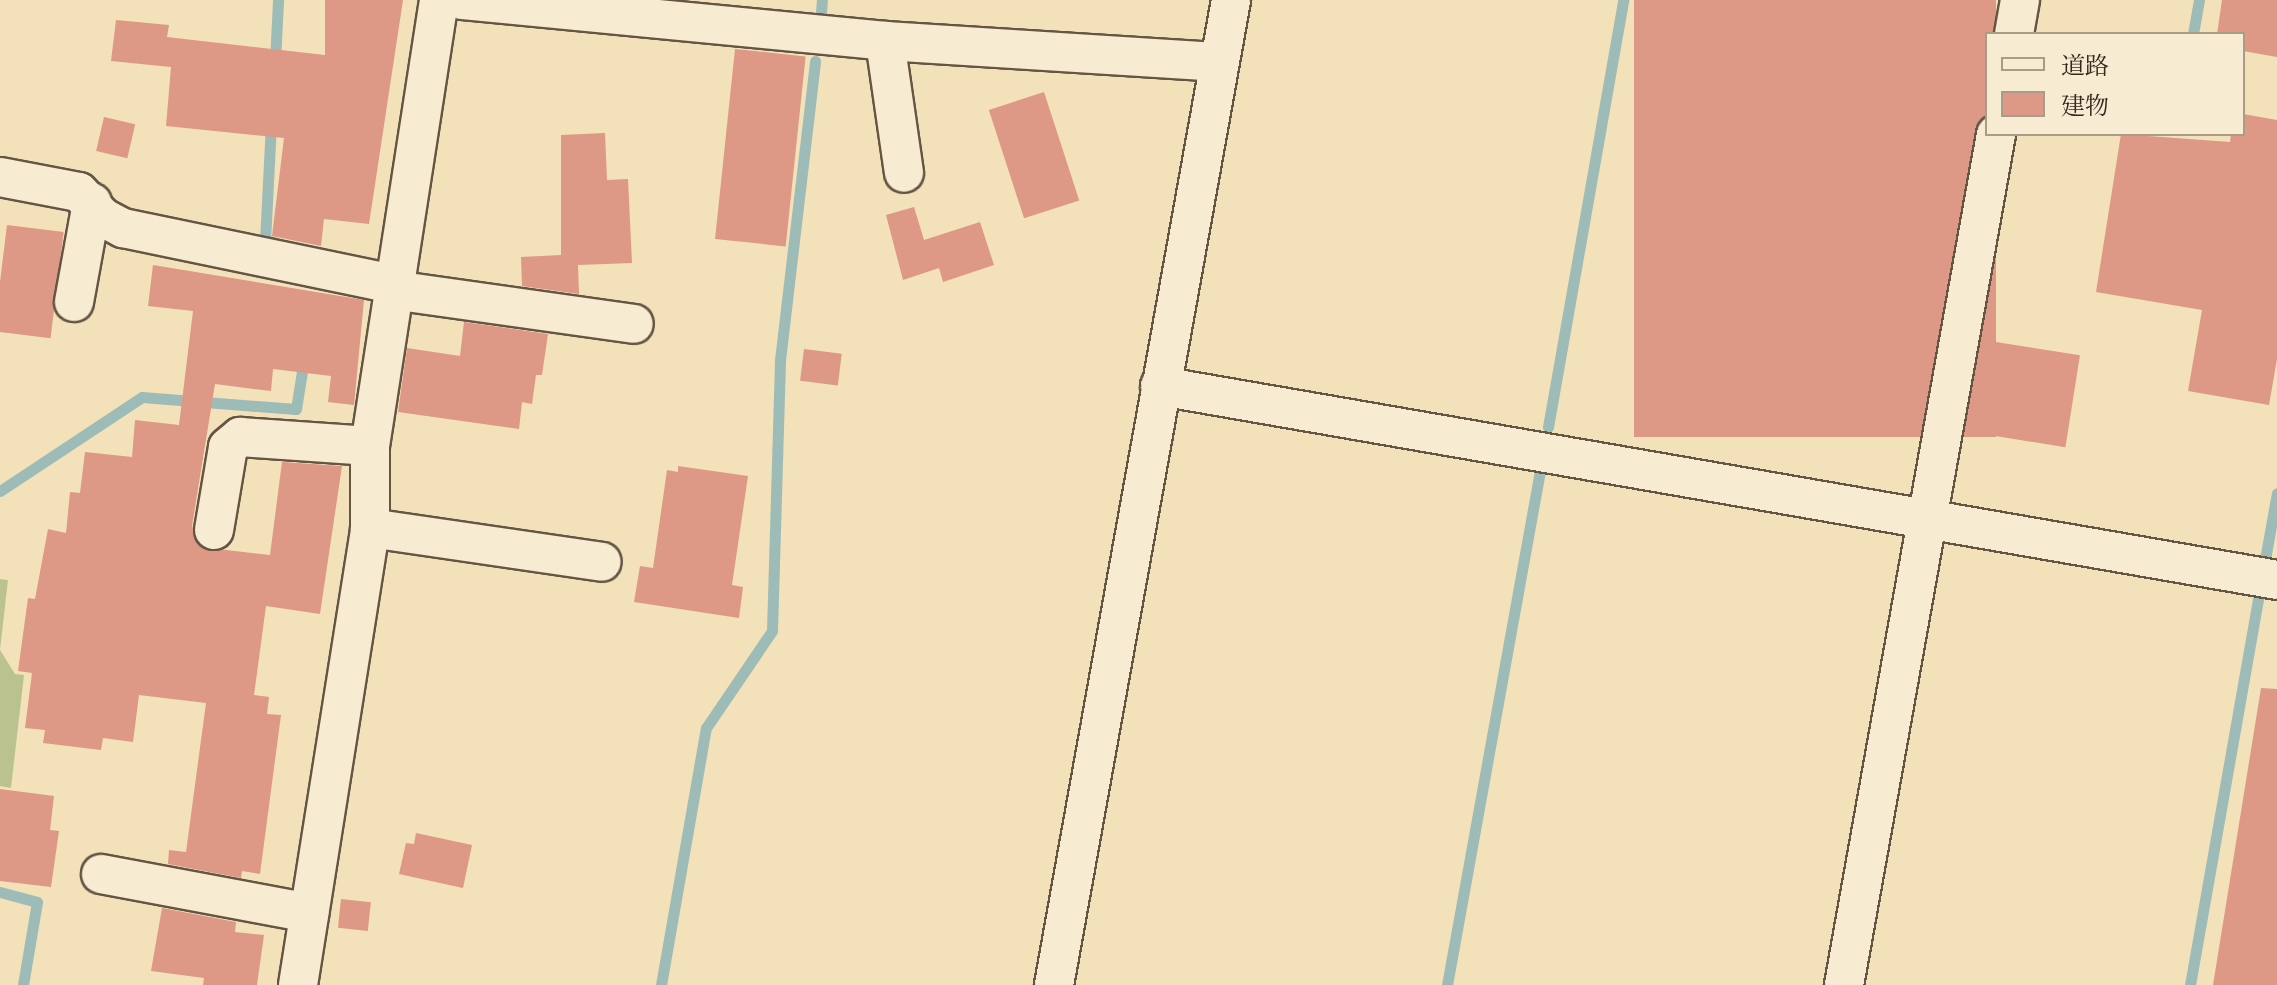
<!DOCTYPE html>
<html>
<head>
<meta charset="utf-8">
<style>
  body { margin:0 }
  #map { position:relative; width:2277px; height:985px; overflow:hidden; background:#f3e1b9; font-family:Alegreya,"Noto Serif JP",serif }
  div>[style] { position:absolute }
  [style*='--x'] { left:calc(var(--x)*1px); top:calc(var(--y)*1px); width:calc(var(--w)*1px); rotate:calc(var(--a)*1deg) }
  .green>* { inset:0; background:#bac390 }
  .stream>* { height:11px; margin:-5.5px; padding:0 5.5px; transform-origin:5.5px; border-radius:5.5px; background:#9dbcb7 }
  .building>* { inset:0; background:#dd9886; transform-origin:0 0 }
  .roads { filter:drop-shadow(2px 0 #645545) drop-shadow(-2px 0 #645545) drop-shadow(0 2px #645545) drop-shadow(0 -2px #645545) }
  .minor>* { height:38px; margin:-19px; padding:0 19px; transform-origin:19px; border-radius:19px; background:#f7ecd2 }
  span { translate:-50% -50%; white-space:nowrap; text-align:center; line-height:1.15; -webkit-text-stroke:8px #f7ecd2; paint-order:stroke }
  .legend { position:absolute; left:1985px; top:32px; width:260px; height:104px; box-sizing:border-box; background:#f7ecd2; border:2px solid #a99d8a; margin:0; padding:10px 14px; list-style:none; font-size:24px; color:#35261e }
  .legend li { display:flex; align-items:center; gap:16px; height:40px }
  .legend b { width:40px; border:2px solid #a99d8a }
</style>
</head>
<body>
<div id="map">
  <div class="green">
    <i style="clip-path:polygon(0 579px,8px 580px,0 650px,15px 674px,24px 675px,11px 788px,0 786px)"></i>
  </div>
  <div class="stream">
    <i style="--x:821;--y:13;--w:13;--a:-86"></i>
    <i style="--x:2193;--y:34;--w:35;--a:-80"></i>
    <i style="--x:275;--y:62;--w:62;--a:-87.2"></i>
    <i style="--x:271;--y:123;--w:117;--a:92.9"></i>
    <i style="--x:265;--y:240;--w:9;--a:13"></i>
    <i style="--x:1548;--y:427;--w:434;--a:-80"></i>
    <i style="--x:0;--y:491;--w:170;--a:-33.5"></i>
    <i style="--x:142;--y:397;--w:154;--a:4.5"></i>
    <i style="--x:296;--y:409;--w:51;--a:-80.9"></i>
    <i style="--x:2264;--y:565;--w:73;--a:-79.8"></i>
    <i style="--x:0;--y:892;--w:38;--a:15"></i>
    <i style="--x:37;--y:902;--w:84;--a:99.6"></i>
    <i style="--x:661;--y:985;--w:261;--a:-80.1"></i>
    <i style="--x:706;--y:728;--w:117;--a:-55.8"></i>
    <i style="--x:772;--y:631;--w:271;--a:-88.3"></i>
    <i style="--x:780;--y:360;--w:301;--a:-83.3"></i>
    <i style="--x:1447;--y:985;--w:528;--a:-79.75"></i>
    <i style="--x:2190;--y:985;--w:399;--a:-80"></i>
  </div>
  <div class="building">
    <i style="clip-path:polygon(325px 0,403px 0,369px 224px,324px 219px,321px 246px,272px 236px,284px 138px,166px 126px,171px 67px,111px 61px,116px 20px,169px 25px,167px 37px,325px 55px)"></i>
    <i style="left:1634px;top:0;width:362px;height:437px"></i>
    <i style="clip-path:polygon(2222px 0,2277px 0,2277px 57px,2243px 51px,2243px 34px,2217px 34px)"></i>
    <i style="left:735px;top:49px;width:71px;height:191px;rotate:6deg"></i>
    <i style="left:1044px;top:92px;width:114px;height:58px;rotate:72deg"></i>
    <i style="clip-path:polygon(2243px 114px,2277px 120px,2277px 359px,2269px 405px,2188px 391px,2202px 310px,2096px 292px,2121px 134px,2230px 142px,2231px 134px,2243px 134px)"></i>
    <i style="left:104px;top:117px;width:32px;height:35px;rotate:13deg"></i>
    <i style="clip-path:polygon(605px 133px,607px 180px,628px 179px,632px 263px,578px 265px,579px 294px,522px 286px,521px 257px,561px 255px,561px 135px)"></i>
    <i style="clip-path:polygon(914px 207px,924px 240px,980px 222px,994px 265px,943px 282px,939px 268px,903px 280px,886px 215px)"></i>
    <i style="left:7px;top:225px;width:57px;height:107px;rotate:7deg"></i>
    <i style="clip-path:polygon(153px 265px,364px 300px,354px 405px,328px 402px,331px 376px,273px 369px,271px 391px,215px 384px,192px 526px,201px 547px,270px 555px,282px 462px,342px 466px,320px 614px,266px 606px,254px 695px,269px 697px,267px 714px,281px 715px,260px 874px,242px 871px,241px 878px,168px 864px,169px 850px,186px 852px,206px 703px,139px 695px,133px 742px,103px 738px,101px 750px,43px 743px,45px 730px,25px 728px,32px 673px,18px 671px,28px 598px,35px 599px,48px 529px,66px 533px,70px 492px,80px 493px,85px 452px,132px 457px,135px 420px,179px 425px,193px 311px,148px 306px)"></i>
    <i style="clip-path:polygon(464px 322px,548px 334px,542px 375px,536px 375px,532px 404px,522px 402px,519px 429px,398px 412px,407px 348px,460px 356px)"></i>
    <i style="left:1996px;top:342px;width:85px;height:93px;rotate:9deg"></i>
    <i style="left:804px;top:349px;width:38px;height:32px;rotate:7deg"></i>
    <i style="clip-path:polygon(678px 466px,748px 476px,732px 585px,743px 587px,739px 618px,634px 602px,640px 566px,653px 568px,667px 470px,678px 472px)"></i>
    <i style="clip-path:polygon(2261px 688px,2277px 689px,2277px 985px,2213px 985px)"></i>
    <i style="clip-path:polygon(0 789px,54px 796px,50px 830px,59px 831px,51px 887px,0 881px)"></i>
    <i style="clip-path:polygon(416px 833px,472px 845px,463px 888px,399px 874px,406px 843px,414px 844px)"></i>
    <i style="left:341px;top:899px;width:30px;height:29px;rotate:6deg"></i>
    <i style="clip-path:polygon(162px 908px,236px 922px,235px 932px,264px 935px,257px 985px,203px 985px,204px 978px,151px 971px)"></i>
  </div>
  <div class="roads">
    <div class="minor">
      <i style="--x:461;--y:0;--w:426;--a:5.5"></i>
      <i style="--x:885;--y:41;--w:333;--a:3.6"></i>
      <i style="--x:2014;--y:34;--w:35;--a:-80"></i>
      <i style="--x:885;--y:41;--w:133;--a:81.8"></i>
      <i style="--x:0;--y:177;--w:80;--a:10.8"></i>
      <i style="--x:79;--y:192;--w:34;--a:47"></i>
      <i style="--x:102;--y:217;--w:24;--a:28"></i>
      <i style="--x:123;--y:228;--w:277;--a:11.7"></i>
      <i style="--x:393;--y:290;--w:243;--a:8"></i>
      <i style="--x:74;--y:302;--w:101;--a:-79.7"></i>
      <i style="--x:1160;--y:386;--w:1134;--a:9.85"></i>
      <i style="--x:370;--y:528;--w:234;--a:8.3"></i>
      <i style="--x:214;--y:530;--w:84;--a:-80.4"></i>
      <i style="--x:228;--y:447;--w:16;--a:-40"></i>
      <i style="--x:240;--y:437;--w:130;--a:4"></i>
      <i style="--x:101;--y:874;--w:212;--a:10.6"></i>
      <i style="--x:298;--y:985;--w:463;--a:-81"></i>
      <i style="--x:370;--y:528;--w:82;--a:-90"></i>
      <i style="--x:370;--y:446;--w:451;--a:-81.2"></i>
      <i style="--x:1054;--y:985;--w:1001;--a:-79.81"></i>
      <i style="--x:1844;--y:985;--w:864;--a:-79.87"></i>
    </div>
  </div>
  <ul class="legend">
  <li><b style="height:10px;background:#f7ecd2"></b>道路</li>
  <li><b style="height:22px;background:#dd9886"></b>建物</li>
  </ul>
</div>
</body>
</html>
